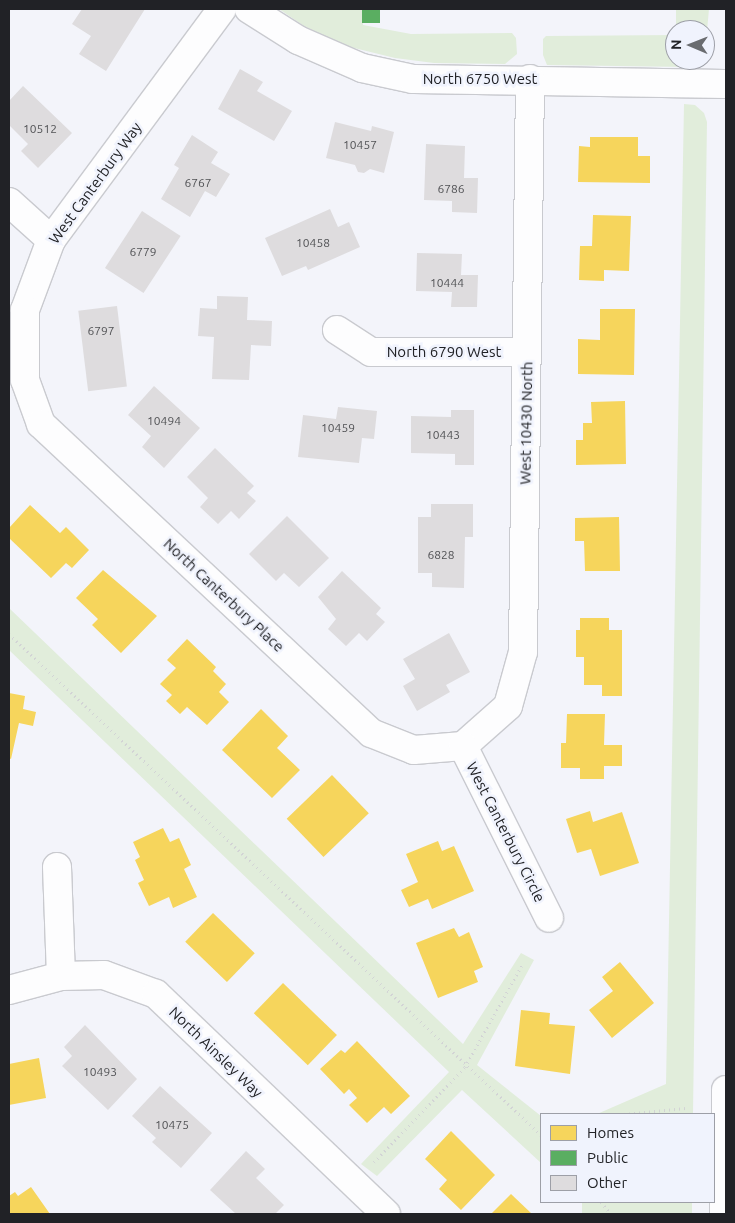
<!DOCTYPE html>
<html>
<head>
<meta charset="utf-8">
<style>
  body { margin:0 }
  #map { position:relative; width:735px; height:1223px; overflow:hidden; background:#f3f4fa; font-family:Ubuntu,sans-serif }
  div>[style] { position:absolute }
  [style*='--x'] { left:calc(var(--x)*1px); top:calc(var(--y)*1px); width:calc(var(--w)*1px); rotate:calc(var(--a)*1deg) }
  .green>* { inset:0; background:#e1eddb; transform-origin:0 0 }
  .homes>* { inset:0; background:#f6d55c; transform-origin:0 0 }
  .public>* { inset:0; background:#5aae61; transform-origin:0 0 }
  .building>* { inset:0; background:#dedcde; transform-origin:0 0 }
  .path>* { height:3px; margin-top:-1.5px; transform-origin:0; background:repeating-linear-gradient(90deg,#d2d3d5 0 1px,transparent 0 5px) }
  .roads { filter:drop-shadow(1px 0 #c9cacf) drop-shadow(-1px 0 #c9cacf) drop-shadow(0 1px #c9cacf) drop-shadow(0 -1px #c9cacf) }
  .minor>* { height:28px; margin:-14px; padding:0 14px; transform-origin:14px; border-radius:14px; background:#fdfdfe }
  span { translate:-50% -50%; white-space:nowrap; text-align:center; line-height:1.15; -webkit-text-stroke:5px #f0f3fd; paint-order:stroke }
  .number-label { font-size:12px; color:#515255 }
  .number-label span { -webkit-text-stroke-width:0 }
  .street-label { font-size:15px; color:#212226 }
  .frame { position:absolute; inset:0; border:10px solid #212226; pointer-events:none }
  .legend { position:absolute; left:540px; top:1113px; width:175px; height:90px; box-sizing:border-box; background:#f0f3fd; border:1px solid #9d9fa7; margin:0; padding:6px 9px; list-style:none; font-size:15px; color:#212226 }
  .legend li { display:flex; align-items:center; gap:10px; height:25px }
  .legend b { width:25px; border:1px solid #9d9fa7 }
  .north { position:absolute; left:665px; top:20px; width:50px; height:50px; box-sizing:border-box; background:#f0f3fd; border:1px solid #9d9fa7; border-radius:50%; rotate:271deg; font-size:14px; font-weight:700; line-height:20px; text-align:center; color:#212226 }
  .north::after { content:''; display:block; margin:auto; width:18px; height:22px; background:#6a6c70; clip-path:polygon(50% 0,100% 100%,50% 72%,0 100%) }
</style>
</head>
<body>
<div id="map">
  <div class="green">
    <i style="clip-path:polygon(279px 9px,362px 9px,363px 25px,411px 34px,512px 33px,516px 38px,517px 54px,505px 64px,434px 63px,395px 58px,346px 46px,304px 26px)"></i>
    <i style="clip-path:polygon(676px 9px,709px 9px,705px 53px,705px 30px,676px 30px)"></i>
    <i style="clip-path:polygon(675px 35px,675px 60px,699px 60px,687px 67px,547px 65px,543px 55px,543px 39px,546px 36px)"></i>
    <i style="clip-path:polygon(684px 104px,695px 105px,704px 113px,707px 122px,693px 1114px,597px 1114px,666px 1084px)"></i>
    <i style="clip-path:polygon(9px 608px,463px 1044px,521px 953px,534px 960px,477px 1065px,541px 1116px,541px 1163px,462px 1090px,377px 1176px,361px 1164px,449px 1072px,9px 650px)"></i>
    <i style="left:582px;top:1202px;width:110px;height:18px"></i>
  </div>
  <div class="homes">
    <i style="clip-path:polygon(590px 137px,638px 137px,638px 156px,650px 156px,650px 183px,578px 182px,579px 146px,590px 147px)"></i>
    <i style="clip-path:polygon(593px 215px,631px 216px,629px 271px,604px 270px,604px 281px,579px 280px,580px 246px,592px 246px)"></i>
    <i style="clip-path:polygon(600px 309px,635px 309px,634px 375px,578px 374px,578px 339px,600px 340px)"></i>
    <i style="clip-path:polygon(625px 401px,626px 464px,576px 465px,576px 440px,583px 440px,583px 423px,592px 423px,591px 402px)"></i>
    <i style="clip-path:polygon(30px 505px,60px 533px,66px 527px,89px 550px,72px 568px,66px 563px,51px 578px,9px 538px,9px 528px)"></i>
    <i style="clip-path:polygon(619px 517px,620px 571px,585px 571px,584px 541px,575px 541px,575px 518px)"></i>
    <i style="clip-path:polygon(103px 570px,157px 616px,121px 653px,92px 625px,98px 619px,76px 598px)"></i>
    <i style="clip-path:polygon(580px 618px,609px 618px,609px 630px,622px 630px,622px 696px,602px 696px,602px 685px,584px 685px,584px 657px,576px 657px,576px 630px,580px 630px)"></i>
    <i style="clip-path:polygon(187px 639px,216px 667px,213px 671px,226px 684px,219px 692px,229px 702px,207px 725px,187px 707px,180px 714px,166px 701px,172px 695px,160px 684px,176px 668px,167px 660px)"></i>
    <i style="clip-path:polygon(9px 693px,25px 696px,23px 709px,36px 712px,33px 726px,19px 723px,11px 759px,9px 758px)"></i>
    <i style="clip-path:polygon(261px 709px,288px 736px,277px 748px,300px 770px,272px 798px,222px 750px)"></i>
    <i style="clip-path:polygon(567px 714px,605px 714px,604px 745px,622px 745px,622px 766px,604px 766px,604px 779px,580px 779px,580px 768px,561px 768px,561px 743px,566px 743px)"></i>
    <i style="left:332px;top:775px;width:53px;height:63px;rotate:46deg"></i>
    <i style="clip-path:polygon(590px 811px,593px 822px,622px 812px,639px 863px,600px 876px,591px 849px,577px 853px,566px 819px)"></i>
    <i style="clip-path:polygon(163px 828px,170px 842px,179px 838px,191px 865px,184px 869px,197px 897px,173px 908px,169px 897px,149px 906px,138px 883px,144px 880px,135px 860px,140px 857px,133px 842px)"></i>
    <i style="clip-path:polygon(438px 841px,442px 851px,454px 846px,474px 891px,432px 909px,428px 899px,409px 907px,401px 890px,418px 882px,406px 854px)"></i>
    <i style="left:213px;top:913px;width:58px;height:40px;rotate:44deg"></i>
    <i style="clip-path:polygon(454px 928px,459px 937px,469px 932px,483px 967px,474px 971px,478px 982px,438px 998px,416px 943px)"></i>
    <i style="clip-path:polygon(620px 962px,654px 1003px,612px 1038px,589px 1010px,613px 991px,602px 977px)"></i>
    <i style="left:283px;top:983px;width:75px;height:42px;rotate:44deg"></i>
    <i style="clip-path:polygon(521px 1010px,550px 1013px,549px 1024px,575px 1026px,570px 1074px,515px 1066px)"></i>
    <i style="clip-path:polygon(357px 1041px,410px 1096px,391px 1114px,384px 1107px,367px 1123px,349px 1105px,357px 1098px,349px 1089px,344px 1094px,320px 1069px,341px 1050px,345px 1053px)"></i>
    <i style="clip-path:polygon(39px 1058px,46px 1098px,9px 1105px,9px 1064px)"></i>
    <i style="clip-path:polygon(451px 1131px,495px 1175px,461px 1210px,439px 1189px,447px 1180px,425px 1159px)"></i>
    <i style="clip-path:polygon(31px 1187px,50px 1214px,9px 1214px,9px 1196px,15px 1192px,18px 1196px)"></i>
    <i style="clip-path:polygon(511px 1194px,532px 1214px,491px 1214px)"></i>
  </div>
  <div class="public">
    <i style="left:362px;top:9px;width:18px;height:14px"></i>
  </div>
  <div class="building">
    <i style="clip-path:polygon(82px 9px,145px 9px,106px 71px,79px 54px,91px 36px,72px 24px)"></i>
    <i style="clip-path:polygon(240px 69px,263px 82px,257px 91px,292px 111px,274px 141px,218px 109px)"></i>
    <i style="clip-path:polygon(23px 86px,72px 133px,38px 168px,21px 151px,28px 144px,9px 125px,9px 101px)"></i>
    <i style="clip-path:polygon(335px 122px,371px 131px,372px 126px,394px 132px,384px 173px,370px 169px,364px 173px,358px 172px,355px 165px,326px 158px)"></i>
    <i style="clip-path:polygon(192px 135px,218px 152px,211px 163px,230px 174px,216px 197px,205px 191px,190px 217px,161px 199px,179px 168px,174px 165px)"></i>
    <i style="clip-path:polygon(426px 144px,465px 146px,464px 178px,478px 178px,477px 213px,452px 212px,452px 201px,424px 200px)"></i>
    <i style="clip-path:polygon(330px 209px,338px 227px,349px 222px,360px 247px,308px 270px,306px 266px,282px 276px,265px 238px)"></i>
    <i style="left:142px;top:211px;width:46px;height:68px;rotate:33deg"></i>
    <i style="clip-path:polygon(417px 253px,462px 254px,461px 275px,478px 275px,477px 307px,451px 307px,452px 292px,416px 291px)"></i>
    <i style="clip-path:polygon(217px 296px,248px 297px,247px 320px,272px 321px,271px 346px,251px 345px,249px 380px,212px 379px,214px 337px,198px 336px,200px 308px,217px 309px)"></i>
    <i style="left:117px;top:306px;width:81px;height:39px;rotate:83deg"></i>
    <i style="clip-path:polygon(154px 386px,200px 428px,164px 468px,142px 447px,151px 436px,128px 415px)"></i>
    <i style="clip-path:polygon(338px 407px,377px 411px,374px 439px,362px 438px,359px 463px,298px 457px,303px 415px,336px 419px)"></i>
    <i style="clip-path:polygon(451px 410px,474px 410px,474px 465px,455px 465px,455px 454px,411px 453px,411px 416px,451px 417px)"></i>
    <i style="clip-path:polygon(215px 448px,254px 486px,247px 493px,256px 501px,239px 519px,231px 511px,218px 524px,200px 507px,208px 498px,187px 477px)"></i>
    <i style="clip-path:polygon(431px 504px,473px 504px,473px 537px,465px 537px,464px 588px,432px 587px,432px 573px,418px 573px,418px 517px,431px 517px)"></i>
    <i style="clip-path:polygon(287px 516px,329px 558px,299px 587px,284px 573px,276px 581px,249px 554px)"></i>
    <i style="clip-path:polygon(342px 571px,381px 608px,376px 614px,385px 622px,367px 641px,359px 633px,346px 646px,328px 629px,336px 619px,318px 597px)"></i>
    <i style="clip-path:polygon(449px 633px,470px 672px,446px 685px,450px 692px,417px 711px,403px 686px,415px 679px,403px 659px)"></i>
    <i style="clip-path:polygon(85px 1025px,137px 1079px,108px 1110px,62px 1066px,72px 1056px,64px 1047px)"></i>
    <i style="clip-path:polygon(160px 1086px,212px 1133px,181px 1168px,152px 1142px,156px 1138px,132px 1116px)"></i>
    <i style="clip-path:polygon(246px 1151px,265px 1169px,256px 1178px,284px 1205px,275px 1214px,236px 1214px,210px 1190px)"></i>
  </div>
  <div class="path">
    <i style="--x:9;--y:634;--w:731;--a:43.28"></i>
    <i style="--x:624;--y:1114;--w:62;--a:-5.5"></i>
    <i style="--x:374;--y:1162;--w:132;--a:-46.2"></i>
    <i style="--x:465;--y:1067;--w:117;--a:-60.8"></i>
    <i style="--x:601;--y:1202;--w:16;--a:50"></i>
  </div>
  <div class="roads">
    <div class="minor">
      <i style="--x:222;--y:9;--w:287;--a:126.5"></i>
      <i style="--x:51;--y:240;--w:75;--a:110.4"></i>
      <i style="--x:25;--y:310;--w:70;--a:90"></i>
      <i style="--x:25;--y:380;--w:47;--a:70"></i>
      <i style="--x:41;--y:424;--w:452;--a:43.1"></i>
      <i style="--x:371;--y:733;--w:46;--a:21.6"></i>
      <i style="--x:414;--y:750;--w:49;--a:-4.7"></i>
      <i style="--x:249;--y:9;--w:58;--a:32.3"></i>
      <i style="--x:298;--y:40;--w:70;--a:23.6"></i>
      <i style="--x:362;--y:68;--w:52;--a:12.2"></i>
      <i style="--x:413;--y:79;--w:313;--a:0.9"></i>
      <i style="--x:9;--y:202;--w:57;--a:42.1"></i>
      <i style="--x:337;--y:330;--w:40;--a:32.9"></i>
      <i style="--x:371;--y:352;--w:156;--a:0"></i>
      <i style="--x:463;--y:746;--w:60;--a:-41.6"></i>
      <i style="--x:508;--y:706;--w:56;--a:-74.5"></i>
      <i style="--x:523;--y:652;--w:573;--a:-89.3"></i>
      <i style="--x:463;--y:746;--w:192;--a:63.4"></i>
      <i style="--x:57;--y:867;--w:109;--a:87.9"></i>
      <i style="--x:9;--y:990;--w:54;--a:-15.1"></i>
      <i style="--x:61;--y:976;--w:43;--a:-1.3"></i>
      <i style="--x:104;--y:975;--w:55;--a:20.1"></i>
      <i style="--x:156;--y:994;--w:318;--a:43.7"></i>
      <i style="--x:724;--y:1214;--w:124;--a:-89.1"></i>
    </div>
  </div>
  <div class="number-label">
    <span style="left:40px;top:129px">10512</span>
    <span style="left:360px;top:145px">10457</span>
    <span style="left:198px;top:183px">6767</span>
    <span style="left:451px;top:189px">6786</span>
    <span style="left:313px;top:243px">10458</span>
    <span style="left:143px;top:252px">6779</span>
    <span style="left:447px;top:283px">10444</span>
    <span style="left:101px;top:331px">6797</span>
    <span style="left:164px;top:421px">10494</span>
    <span style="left:338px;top:428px">10459</span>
    <span style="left:443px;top:435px">10443</span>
    <span style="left:441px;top:555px">6828</span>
    <span style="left:100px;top:1072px">10493</span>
    <span style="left:172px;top:1125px">10475</span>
  </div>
  <div class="street-label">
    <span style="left:480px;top:79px">North 6750 West</span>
    <span style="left:95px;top:183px;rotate:-54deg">West Canterbury Way</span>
    <span style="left:444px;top:352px">North 6790 West</span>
    <span style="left:526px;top:423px;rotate:-89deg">West 10430 North</span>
    <span style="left:224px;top:595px;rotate:43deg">North Canterbury Place</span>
    <span style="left:506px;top:832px;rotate:63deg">West Canterbury Circle</span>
    <span style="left:216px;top:1052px;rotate:44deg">North Ainsley Way</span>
  </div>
  <div class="frame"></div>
  <ul class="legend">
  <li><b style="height:14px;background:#f6d55c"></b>Homes</li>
  <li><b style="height:14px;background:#5aae61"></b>Public</li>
  <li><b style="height:14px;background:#dedcde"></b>Other</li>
  </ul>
  <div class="north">N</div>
</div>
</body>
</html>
